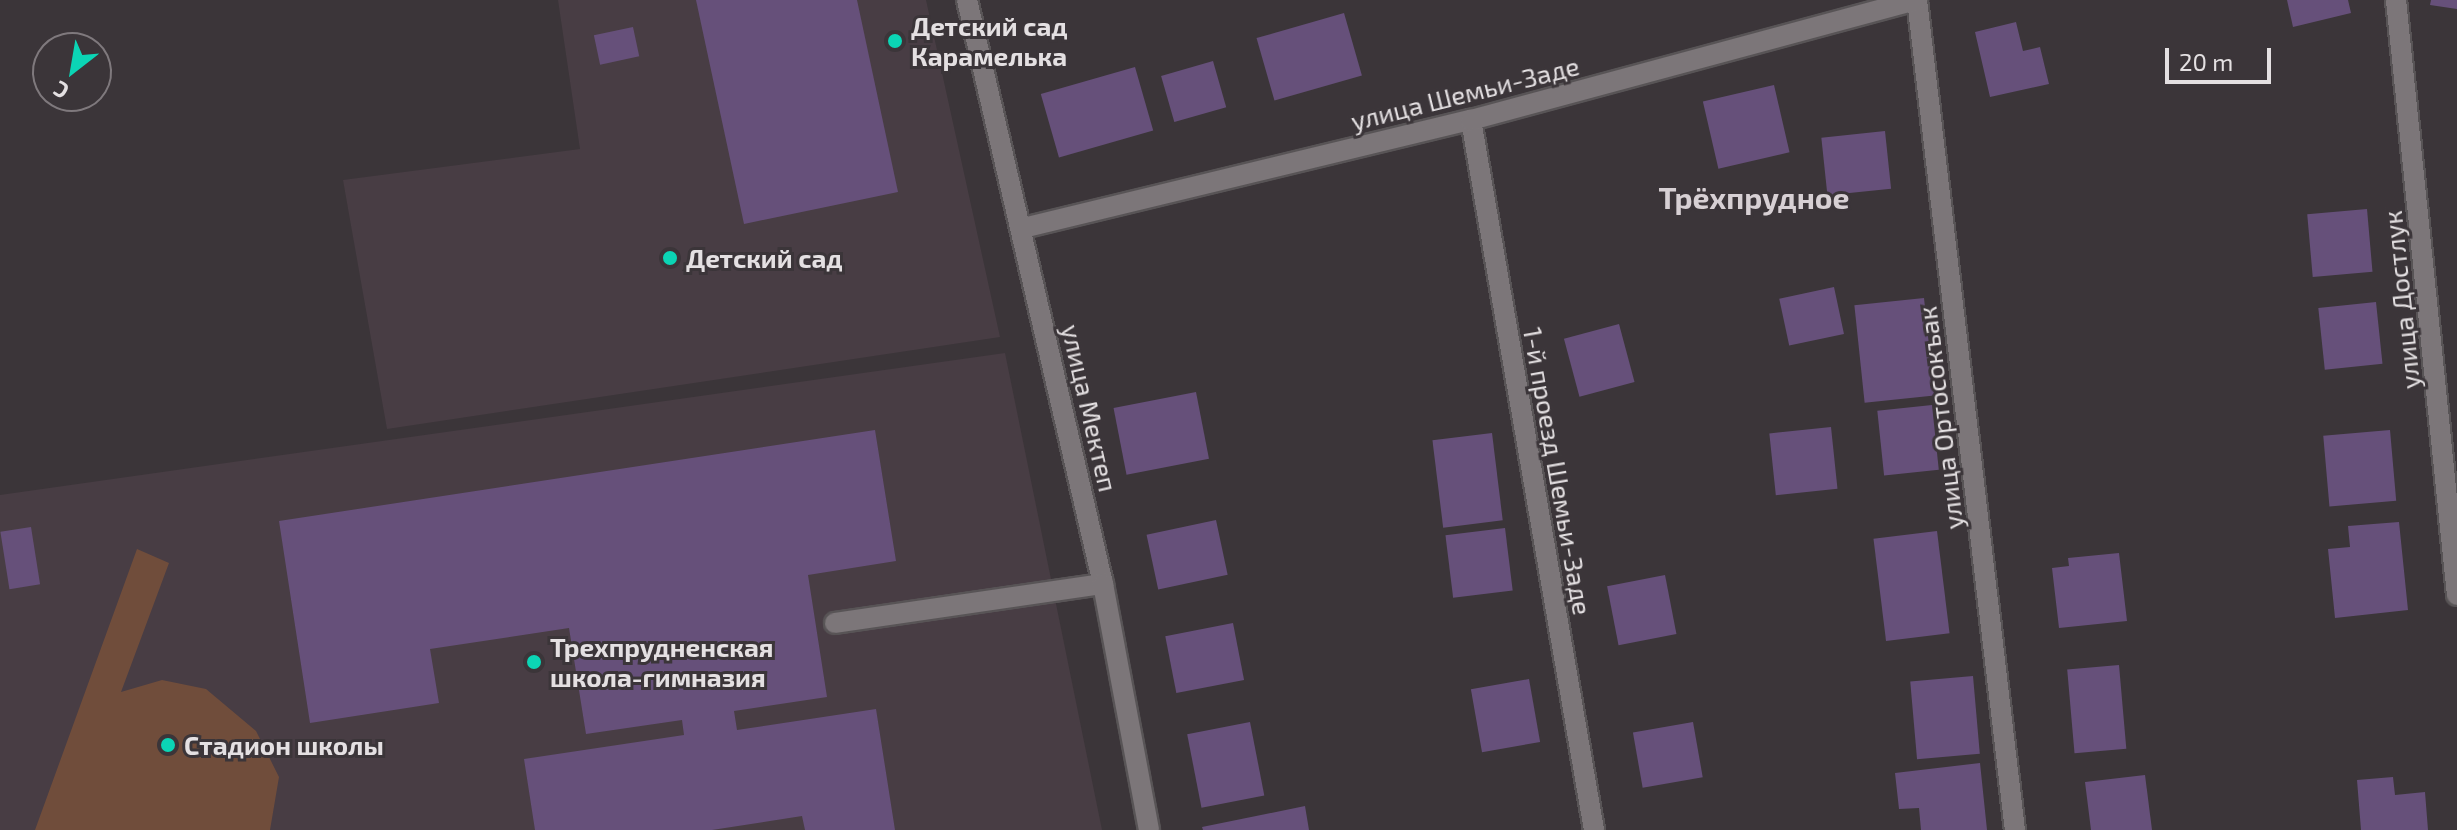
<!DOCTYPE html>
<html>
<head>
<meta charset="utf-8">
<style>
  body { margin:0 }
  #map { position:relative; width:2457px; height:830px; overflow:hidden; background:#3b3539; font-family:"Exo 2",sans-serif }
  div>[style] { position:absolute }
  [style*='--x'] { left:calc(var(--x)*1px); top:calc(var(--y)*1px); width:calc(var(--w)*1px); rotate:calc(var(--a)*1deg) }
  .built>* { inset:0; background:#483d44 }
  .green>* { inset:0; background:#704d3b }
  .building>* { inset:0; background:#66507a; transform-origin:0 0 }
  .roads { filter:drop-shadow(2px 0 #585456) drop-shadow(-2px 0 #585456) drop-shadow(0 2px #585456) drop-shadow(0 -2px #585456) }
  .pedestrian>* { height:20px; margin:-10px; padding:0 10px; transform-origin:10px; border-radius:10px; background:#7c7679 }
  .minor>* { height:20px; margin:-10px; padding:0 10px; transform-origin:10px; border-radius:10px; background:#7c7679 }
  .tertiary>* { height:20px; margin:-10px; padding:0 10px; transform-origin:10px; border-radius:10px; background:#7c7679 }
  .dots>* { width:22px; height:22px; translate:-50% -50%; box-sizing:border-box; border:4px solid #3b3539; border-radius:50% }
  span { translate:-50% -50%; white-space:nowrap; text-align:center; line-height:1.15; -webkit-text-stroke:6px #3b3539; paint-order:stroke }
  .poi-label { font-size:26px; color:#e4e0e2; font-weight:700 }
  .left { translate:0 -50%; text-align:left }
  .street-label { font-size:26px; color:#e4e0e2 }
  .quarter-label { font-size:30px; color:#d7d0d4; font-weight:700 }
  .north { position:absolute; left:32px; top:32px; width:80px; height:80px; box-sizing:border-box; background:#3b3539; border:2px solid #7f797d; border-radius:50%; rotate:211deg; font-size:22px; font-weight:700; line-height:32px; text-align:center; color:#e4e0e2 }
  .north::after { content:''; display:block; margin:auto; width:28px; height:36px; background:#0bd5b5; clip-path:polygon(50% 0,100% 100%,50% 72%,0 100%) }
  .scale { position:absolute; left:2165px; top:48px; width:106px; height:36px; box-sizing:border-box; border:4px solid #e4e0e2; border-top:0; padding-left:10px; font-size:24px; line-height:28px; white-space:nowrap; color:#e4e0e2; -webkit-text-stroke:6px #3b3539; paint-order:stroke }
</style>
</head>
<body>
<div id="map">
  <div class="built">
    <i style="clip-path:polygon(558px 0,926px 0,1000px 337px,387px 429px,343px 180px,580px 149px)"></i>
    <i style="clip-path:polygon(1005px 353px,1102px 830px,0 830px,0 495px)"></i>
  </div>
  <div class="green">
    <i style="clip-path:polygon(137px 549px,169px 563px,121px 692px,162px 680px,206px 689px,256px 731px,279px 777px,270px 830px,35px 830px)"></i>
  </div>
  <div class="building">
    <i style="clip-path:polygon(696px 0,857px 0,898px 192px,744px 224px)"></i>
    <i style="clip-path:polygon(2287px 0,2348px 0,2351px 13px,2293px 27px)"></i>
    <i style="clip-path:polygon(2431px 0,2457px 0,2457px 9px,2430px 5px)"></i>
    <i style="left:1344px;top:13px;width:65px;height:91px;rotate:74deg"></i>
    <i style="clip-path:polygon(2016px 22px,2023px 51px,2040px 47px,2049px 84px,1990px 97px,1975px 32px)"></i>
    <i style="left:633px;top:27px;width:30px;height:40px;rotate:78deg"></i>
    <i style="left:1213px;top:61px;width:48px;height:54px;rotate:74deg"></i>
    <i style="left:1135px;top:67px;width:66px;height:98px;rotate:74deg"></i>
    <i style="left:1774px;top:85px;width:69px;height:73px;rotate:77deg"></i>
    <i style="left:1885px;top:131px;width:58px;height:64px;rotate:84deg"></i>
    <i style="left:2367px;top:209px;width:63px;height:60px;rotate:85deg"></i>
    <i style="left:1834px;top:287px;width:48px;height:56px;rotate:78deg"></i>
    <i style="left:1924px;top:298px;width:98px;height:70px;rotate:84deg"></i>
    <i style="left:2376px;top:302px;width:62px;height:58px;rotate:84deg"></i>
    <i style="left:1619px;top:324px;width:60px;height:57px;rotate:75deg"></i>
    <i style="left:1196px;top:392px;width:68px;height:84px;rotate:79deg"></i>
    <i style="left:1932px;top:405px;width:65px;height:55px;rotate:84deg"></i>
    <i style="left:1831px;top:427px;width:62px;height:62px;rotate:84deg"></i>
    <i style="clip-path:polygon(875px 430px,896px 561px,808px 575px,827px 697px,734px 711px,737px 730px,876px 709px,895px 830px,805px 830px,802px 816px,712px 830px,535px 830px,524px 759px,684px 735px,682px 720px,586px 734px,569px 628px,430px 649px,439px 703px,310px 723px,279px 521px)"></i>
    <i style="left:2390px;top:430px;width:71px;height:67px;rotate:85deg"></i>
    <i style="left:1492px;top:433px;width:88px;height:60px;rotate:83deg"></i>
    <i style="left:1216px;top:520px;width:56px;height:71px;rotate:78deg"></i>
    <i style="clip-path:polygon(2399px 522px,2408px 610px,2335px 618px,2328px 549px,2350px 547px,2348px 526px)"></i>
    <i style="left:31px;top:527px;width:58px;height:31px;rotate:81deg"></i>
    <i style="left:1505px;top:528px;width:63px;height:60px;rotate:83deg"></i>
    <i style="left:1937px;top:531px;width:103px;height:64px;rotate:83deg"></i>
    <i style="clip-path:polygon(2119px 553px,2127px 621px,2059px 628px,2052px 568px,2069px 566px,2068px 558px)"></i>
    <i style="left:1665px;top:575px;width:60px;height:59px;rotate:79deg"></i>
    <i style="left:1233px;top:623px;width:58px;height:69px;rotate:79deg"></i>
    <i style="left:2119px;top:665px;width:84px;height:52px;rotate:85deg"></i>
    <i style="left:1973px;top:676px;width:78px;height:63px;rotate:85deg"></i>
    <i style="left:1529px;top:679px;width:64px;height:59px;rotate:80deg"></i>
    <i style="left:1250px;top:722px;width:75px;height:64px;rotate:79deg"></i>
    <i style="left:1693px;top:722px;width:56px;height:61px;rotate:80deg"></i>
    <i style="clip-path:polygon(1980px 763px,1987px 830px,1921px 830px,1919px 808px,1899px 809px,1895px 773px)"></i>
    <i style="clip-path:polygon(2145px 775px,2152px 830px,2091px 830px,2085px 782px)"></i>
    <i style="clip-path:polygon(2393px 777px,2395px 795px,2425px 792px,2428px 830px,2361px 830px,2357px 780px)"></i>
    <i style="clip-path:polygon(1305px 806px,1309px 830px,1203px 830px,1202px 827px)"></i>
  </div>
  <div class="roads">
    <div class="pedestrian">
      <i style="--x:835;--y:623;--w:271;--a:-8.3"></i>
    </div>
    <div class="minor">
      <i style="--x:1917;--y:0;--w:836;--a:83.27"></i>
      <i style="--x:2396;--y:0;--w:598;--a:84.15"></i>
      <i style="--x:1471;--y:120;--w:721;--a:80.17"></i>
      <i style="--x:1023;--y:228;--w:461;--a:-13.6"></i>
      <i style="--x:1471;--y:120;--w:462;--a:-15.1"></i>
    </div>
    <div class="tertiary">
      <i style="--x:967;--y:0;--w:600;--a:76.89"></i>
      <i style="--x:1103;--y:584;--w:250;--a:79.4"></i>
    </div>
  </div>
  <div class="dots">
    <i style="left:895px;top:41px;background:#0bd5b5"></i>
    <i style="left:670px;top:258px;background:#0bd5b5"></i>
    <i style="left:534px;top:662px;background:#0bd5b5"></i>
    <i style="left:168px;top:745px;background:#0bd5b5"></i>
  </div>
  <div class="poi-label">
    <span class="left" style="left:911px;top:41px">Детский сад<br>Карамелька</span>
    <span class="left" style="left:686px;top:258px">Детский сад</span>
    <span class="left" style="left:550px;top:662px">Трехпрудненская<br>школа-гимназия</span>
    <span class="left" style="left:184px;top:745px">Стадион школы</span>
  </div>
  <div class="street-label">
    <span style="left:1465px;top:93px;rotate:-14deg">улица Шемьи-Заде</span>
    <span style="left:2401px;top:300px;rotate:-96deg">улица Достлук</span>
    <span style="left:1090px;top:408px;rotate:77deg">улица Мектеп</span>
    <span style="left:1940px;top:418px;rotate:-97deg">улица Ортосокъак</span>
    <span style="left:1558px;top:471px;rotate:80deg">1-й проезд Шемьи-Заде</span>
  </div>
  <div class="quarter-label">
    <span style="left:1754px;top:197px">Трёхпрудное</span>
  </div>
  <div class="north">С</div>
  <div class="scale">20 m</div>
</div>
</body>
</html>
